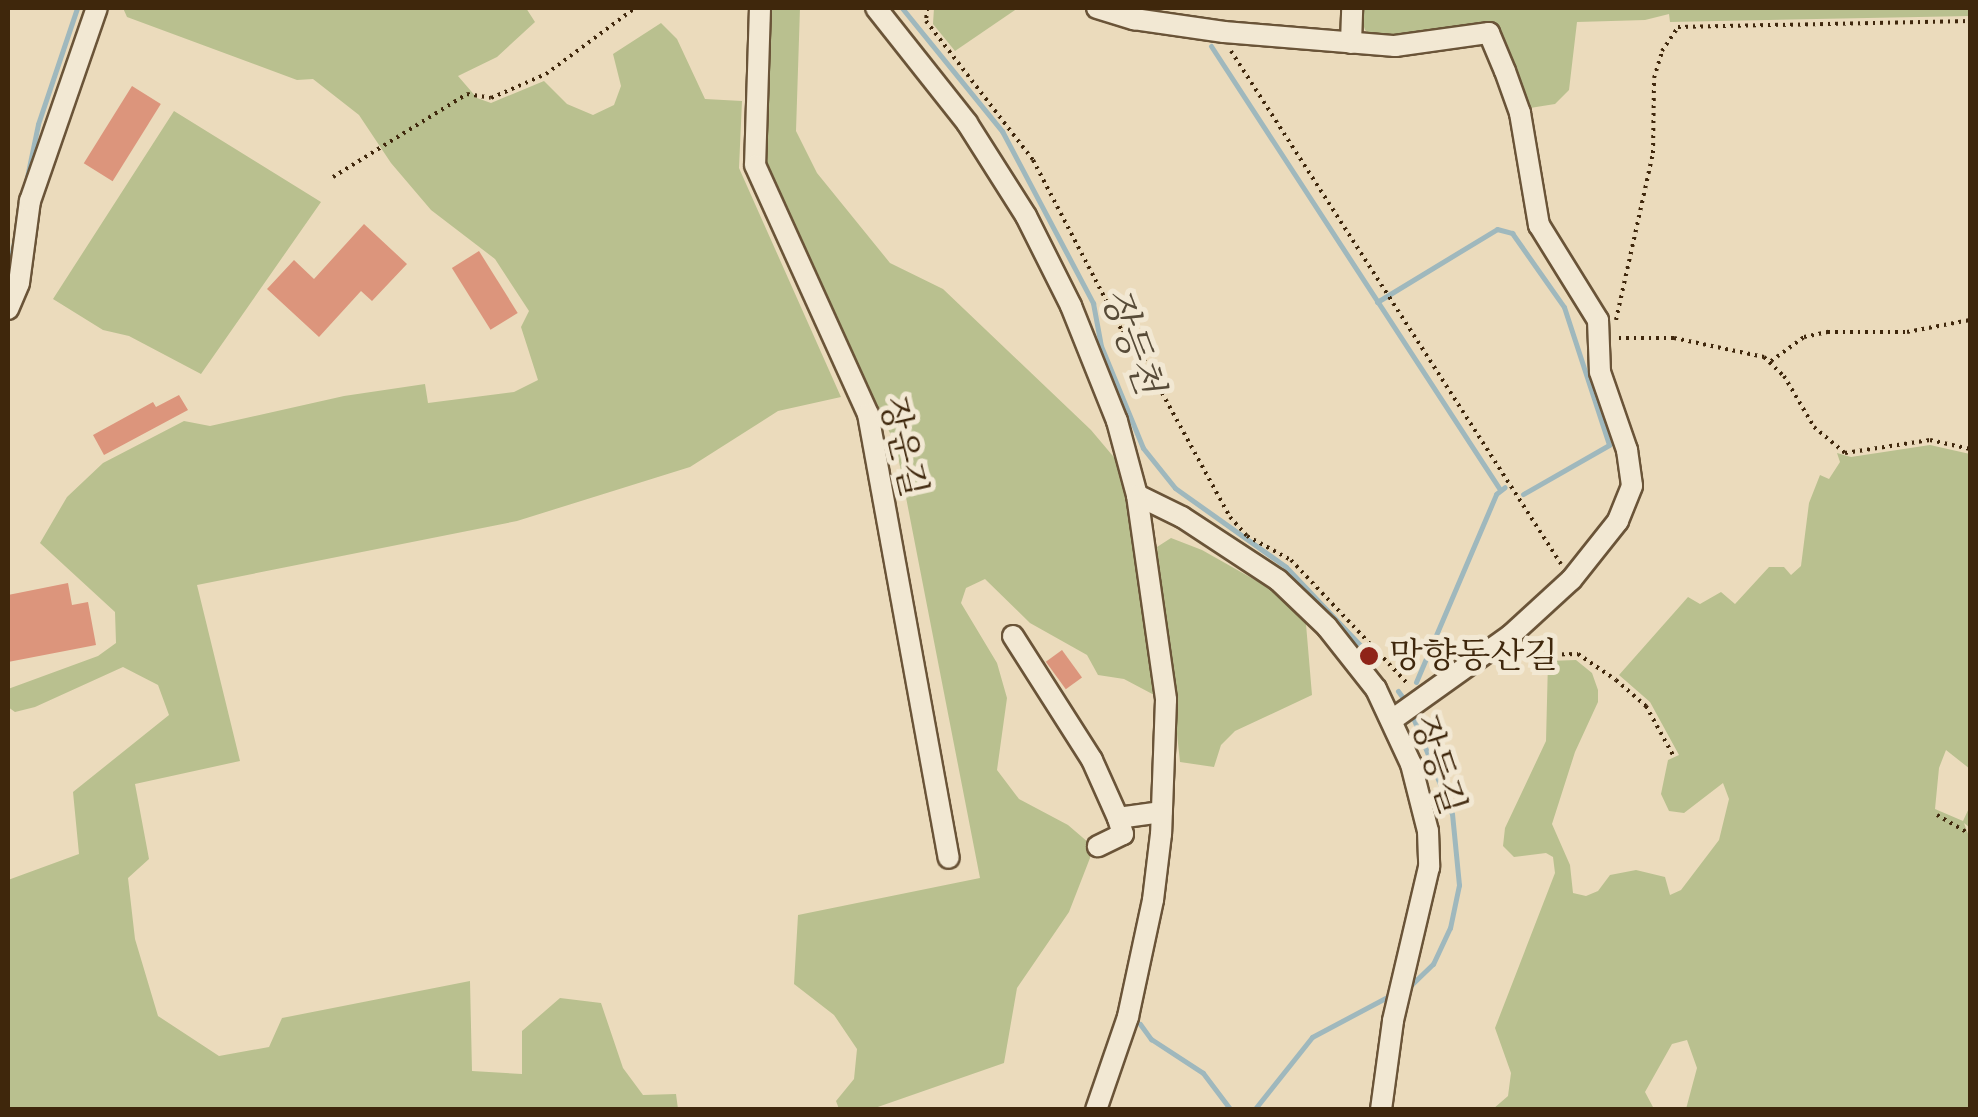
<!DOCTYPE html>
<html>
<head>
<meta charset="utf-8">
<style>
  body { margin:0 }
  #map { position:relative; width:1978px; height:1117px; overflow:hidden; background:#ebdbbc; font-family:"IM FELL Great Primer","Noto Serif KR",serif }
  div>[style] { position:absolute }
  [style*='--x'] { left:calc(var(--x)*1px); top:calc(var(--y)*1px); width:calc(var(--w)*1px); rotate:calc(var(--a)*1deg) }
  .green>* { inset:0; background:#b9c08f }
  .stream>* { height:5px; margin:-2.5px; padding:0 2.5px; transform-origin:2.5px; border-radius:2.5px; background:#9fb8bd }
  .building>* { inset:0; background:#dc957c; transform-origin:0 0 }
  .path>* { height:4px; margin-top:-2px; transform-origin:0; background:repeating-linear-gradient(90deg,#3f270c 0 2.5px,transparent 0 7.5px) }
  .roads { filter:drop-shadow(2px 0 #6a5438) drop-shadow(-2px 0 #6a5438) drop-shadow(0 2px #6a5438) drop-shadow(0 -2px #6a5438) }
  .minor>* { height:20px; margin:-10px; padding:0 10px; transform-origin:10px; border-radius:10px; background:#f2e8d3 }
  .dots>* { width:28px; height:28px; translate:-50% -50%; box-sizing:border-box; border:5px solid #f2e8d3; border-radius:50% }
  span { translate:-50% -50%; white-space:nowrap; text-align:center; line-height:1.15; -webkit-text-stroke:10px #f2e8d3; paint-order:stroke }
  .street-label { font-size:35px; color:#3f270c }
  .poi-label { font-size:35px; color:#3f270c }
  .left { translate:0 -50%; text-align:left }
  .water-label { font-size:38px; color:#574b38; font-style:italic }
  .frame { position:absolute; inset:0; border:10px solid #3f270c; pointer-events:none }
</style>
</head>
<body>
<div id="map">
  <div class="green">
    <i style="clip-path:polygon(123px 8px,526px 8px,535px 22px,497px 57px,458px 76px,477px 98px,491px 103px,544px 81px,567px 104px,593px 115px,614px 105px,621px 86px,613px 54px,661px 23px,677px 39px,705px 99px,742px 101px,739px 168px,841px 397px,778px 411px,690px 467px,517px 521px,197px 585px,240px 761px,135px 784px,149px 859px,128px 878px,135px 939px,158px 1016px,219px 1056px,269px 1047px,282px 1018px,470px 981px,472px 1071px,522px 1074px,522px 1031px,560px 998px,601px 1003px,623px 1068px,643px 1095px,676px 1094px,678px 1109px,8px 1109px,8px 880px,79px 854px,73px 792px,169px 715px,158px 685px,123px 667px,35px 707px,15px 712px,8px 707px,8px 689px,98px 656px,116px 643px,115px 612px,40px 543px,67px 497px,103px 463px,184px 421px,210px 426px,344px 396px,425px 384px,428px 403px,514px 392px,538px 380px,521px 327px,529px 311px,495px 259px,431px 210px,391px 163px,359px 115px,313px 79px,297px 80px,127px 17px)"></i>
    <i style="clip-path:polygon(770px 8px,800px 8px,796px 131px,817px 173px,890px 263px,943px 289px,1091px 430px,1123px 468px,1132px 495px,1158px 697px,1124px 679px,1098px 675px,1087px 655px,1030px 623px,985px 579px,966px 588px,961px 603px,997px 663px,1007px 698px,997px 770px,1019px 799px,1068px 825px,1089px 843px,1090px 858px,1069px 912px,1017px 988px,1004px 1063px,872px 1109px,839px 1109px,836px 1101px,854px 1079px,857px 1049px,834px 1015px,794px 984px,798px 915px,980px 878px,896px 446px,764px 163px)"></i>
    <i style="clip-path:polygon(934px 8px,1018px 8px,955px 51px,933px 24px)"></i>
    <i style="clip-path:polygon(1358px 8px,1970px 8px,1970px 16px,1670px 22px,1669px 14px,1645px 20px,1577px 22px,1569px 90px,1555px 104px,1530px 108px,1495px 25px,1375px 39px,1365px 30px)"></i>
    <i style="clip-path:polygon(174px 111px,321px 202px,201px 374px,129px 336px,103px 330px,53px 299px)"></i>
    <i style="clip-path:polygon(1930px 445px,1970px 454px,1970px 769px,1946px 750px,1939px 768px,1935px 809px,1963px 821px,1970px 806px,1970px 828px,1964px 823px,1970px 839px,1970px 1109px,1686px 1109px,1697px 1068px,1687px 1040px,1672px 1044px,1645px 1092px,1654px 1109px,1493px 1109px,1508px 1096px,1511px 1073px,1495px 1028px,1555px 873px,1553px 857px,1546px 853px,1514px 857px,1503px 846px,1505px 828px,1546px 741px,1548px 661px,1576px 660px,1592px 673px,1598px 690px,1598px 702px,1575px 752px,1552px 824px,1570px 865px,1573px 893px,1586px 896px,1598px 891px,1610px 875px,1636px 870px,1665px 877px,1670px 895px,1681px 890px,1719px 840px,1729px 799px,1723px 783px,1684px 813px,1669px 811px,1661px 794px,1668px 760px,1679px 755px,1650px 702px,1619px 675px,1688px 597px,1700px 604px,1721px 592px,1735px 604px,1769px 567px,1784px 567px,1791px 575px,1801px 566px,1809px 503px,1820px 475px,1829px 479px,1840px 462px,1837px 453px,1851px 457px)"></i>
    <i style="clip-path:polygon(1171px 538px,1202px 550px,1271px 589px,1306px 624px,1312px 695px,1235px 731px,1221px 745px,1214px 767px,1180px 762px,1157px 547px)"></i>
  </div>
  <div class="stream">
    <i style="--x:902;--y:8;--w:159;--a:50.9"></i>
    <i style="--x:1002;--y:131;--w:195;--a:62.1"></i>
    <i style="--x:1093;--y:303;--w:44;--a:79.5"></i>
    <i style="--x:1101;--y:346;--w:110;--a:67.6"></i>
    <i style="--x:1143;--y:448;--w:51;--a:51.3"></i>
    <i style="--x:1175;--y:488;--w:136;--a:35.4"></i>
    <i style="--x:1286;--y:567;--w:110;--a:46.5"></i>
    <i style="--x:1211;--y:46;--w:528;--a:56.91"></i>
    <i style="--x:25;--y:187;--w:64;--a:-78.3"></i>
    <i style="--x:38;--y:124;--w:122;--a:-71.4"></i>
    <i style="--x:8;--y:271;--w:45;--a:-78.4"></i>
    <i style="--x:1377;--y:302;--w:140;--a:-31.3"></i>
    <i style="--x:1497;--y:229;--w:16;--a:15"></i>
    <i style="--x:1512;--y:233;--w:90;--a:54.9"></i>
    <i style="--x:1564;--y:307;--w:145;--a:71.9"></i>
    <i style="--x:1609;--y:445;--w:99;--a:150.3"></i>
    <i style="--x:1416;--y:682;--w:204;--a:-66.9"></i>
    <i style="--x:1496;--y:494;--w:11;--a:-38"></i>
    <i style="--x:1398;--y:691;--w:17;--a:54"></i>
    <i style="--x:1410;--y:986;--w:32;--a:-44"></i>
    <i style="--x:1433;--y:964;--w:40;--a:-65"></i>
    <i style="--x:1450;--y:928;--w:44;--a:-78.2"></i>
    <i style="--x:1459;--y:885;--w:71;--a:-95.6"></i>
    <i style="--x:1452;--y:814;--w:107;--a:-112"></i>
    <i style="--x:1140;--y:1024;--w:19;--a:54"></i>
    <i style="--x:1151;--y:1039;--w:62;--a:33.2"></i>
    <i style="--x:1203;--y:1073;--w:46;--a:52.9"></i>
    <i style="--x:1254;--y:1110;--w:93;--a:-51.5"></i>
    <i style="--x:1312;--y:1037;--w:89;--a:-28"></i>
  </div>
  <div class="building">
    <i style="left:132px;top:86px;width:34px;height:91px;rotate:32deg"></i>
    <i style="clip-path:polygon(364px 224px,407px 264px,372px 301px,361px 291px,319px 337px,267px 289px,294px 260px,314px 279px)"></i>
    <i style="left:479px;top:251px;width:73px;height:32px;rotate:58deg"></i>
    <i style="clip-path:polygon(179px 395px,188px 410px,104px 455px,93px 435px,153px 402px,156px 407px)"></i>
    <i style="clip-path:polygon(68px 583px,72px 605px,88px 602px,96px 645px,8px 662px,8px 595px)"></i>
    <i style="left:1062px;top:650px;width:34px;height:20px;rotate:54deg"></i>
  </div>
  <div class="path">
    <i style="--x:927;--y:8;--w:13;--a:94"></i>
    <i style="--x:926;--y:21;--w:175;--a:52.4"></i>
    <i style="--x:1033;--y:160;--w:193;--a:62.5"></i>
    <i style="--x:1122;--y:331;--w:36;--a:53"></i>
    <i style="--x:1144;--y:360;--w:179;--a:61.3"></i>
    <i style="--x:1230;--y:517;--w:25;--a:48"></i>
    <i style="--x:1247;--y:536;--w:50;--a:28.6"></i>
    <i style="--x:1291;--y:560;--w:172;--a:46.7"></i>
    <i style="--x:1231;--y:51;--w:610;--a:57.25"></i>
    <i style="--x:333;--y:177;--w:158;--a:-31.8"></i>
    <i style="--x:467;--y:94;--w:24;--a:9"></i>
    <i style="--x:491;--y:98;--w:60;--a:-23.6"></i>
    <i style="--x:546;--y:74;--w:111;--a:-36.6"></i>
    <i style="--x:1616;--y:320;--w:171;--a:-77.5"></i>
    <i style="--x:1653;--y:153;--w:75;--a:-89.2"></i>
    <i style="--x:1654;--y:78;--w:28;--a:-73"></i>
    <i style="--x:1662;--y:51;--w:29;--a:-56"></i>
    <i style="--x:1678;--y:27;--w:292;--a:-1.2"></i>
    <i style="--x:1619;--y:338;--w:55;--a:0"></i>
    <i style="--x:1674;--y:338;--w:92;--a:11.9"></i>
    <i style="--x:1764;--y:357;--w:28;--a:44"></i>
    <i style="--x:1784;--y:376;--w:59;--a:59.5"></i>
    <i style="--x:1814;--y:427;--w:40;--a:40"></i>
    <i style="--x:1845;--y:453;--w:86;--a:-8.7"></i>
    <i style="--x:1930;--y:440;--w:41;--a:12.7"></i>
    <i style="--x:1771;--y:361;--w:41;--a:-36"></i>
    <i style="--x:1804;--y:337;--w:25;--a:-12"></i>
    <i style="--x:1828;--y:332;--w:79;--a:0"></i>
    <i style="--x:1907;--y:332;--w:64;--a:-10.8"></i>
    <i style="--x:1526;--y:649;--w:8;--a:45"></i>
    <i style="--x:1532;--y:655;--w:46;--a:-1.2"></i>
    <i style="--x:1578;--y:654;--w:46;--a:34.4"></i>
    <i style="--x:1616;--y:680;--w:40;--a:41"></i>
    <i style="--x:1646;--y:706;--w:58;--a:61.2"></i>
    <i style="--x:1937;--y:815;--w:38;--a:30"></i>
  </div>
  <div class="roads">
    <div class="minor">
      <i style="--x:760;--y:8;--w:157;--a:91.8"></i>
      <i style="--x:755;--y:165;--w:273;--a:65.6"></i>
      <i style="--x:868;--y:414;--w:451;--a:79.7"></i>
      <i style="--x:876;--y:8;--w:147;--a:51.6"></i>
      <i style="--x:967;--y:123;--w:110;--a:57.6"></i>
      <i style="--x:1026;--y:216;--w:101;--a:63.4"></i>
      <i style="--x:1071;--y:306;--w:124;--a:68.2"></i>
      <i style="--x:1117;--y:421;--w:77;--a:74.9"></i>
      <i style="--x:1137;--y:495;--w:207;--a:81.9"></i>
      <i style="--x:1166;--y:700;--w:134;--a:92.1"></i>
      <i style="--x:1161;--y:834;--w:66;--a:96.9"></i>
      <i style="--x:1153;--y:900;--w:120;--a:102.1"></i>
      <i style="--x:1128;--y:1017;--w:98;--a:109"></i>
      <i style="--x:1097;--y:8;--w:39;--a:17"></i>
      <i style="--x:1134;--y:19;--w:91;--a:8.2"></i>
      <i style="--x:1224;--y:32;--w:172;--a:4.7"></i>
      <i style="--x:1395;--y:46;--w:95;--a:-7.9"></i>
      <i style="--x:1489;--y:33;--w:41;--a:67.2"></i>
      <i style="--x:1505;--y:71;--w:45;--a:70.3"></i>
      <i style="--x:1520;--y:113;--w:114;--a:80.4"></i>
      <i style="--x:1539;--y:225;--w:112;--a:58.2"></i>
      <i style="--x:1598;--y:320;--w:52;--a:87.8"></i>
      <i style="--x:1600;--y:372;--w:83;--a:70.9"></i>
      <i style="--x:1627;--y:450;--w:36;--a:82"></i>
      <i style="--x:1632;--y:486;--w:38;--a:112"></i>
      <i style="--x:1618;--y:521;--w:75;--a:128.5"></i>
      <i style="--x:1571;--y:580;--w:81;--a:137.5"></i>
      <i style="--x:1511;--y:635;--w:146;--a:144.5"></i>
      <i style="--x:1351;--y:43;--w:35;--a:-88"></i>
      <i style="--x:8;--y:309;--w:28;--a:-67"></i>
      <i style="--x:19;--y:283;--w:83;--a:-82.4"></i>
      <i style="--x:30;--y:201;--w:204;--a:-70.9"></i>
      <i style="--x:1137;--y:495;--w:50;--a:26.1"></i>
      <i style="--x:1182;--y:517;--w:115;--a:33.3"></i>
      <i style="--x:1278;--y:580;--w:68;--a:43.8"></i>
      <i style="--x:1327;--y:627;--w:79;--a:51.7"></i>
      <i style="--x:1376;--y:689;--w:83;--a:65"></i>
      <i style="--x:1411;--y:764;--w:69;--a:75.8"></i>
      <i style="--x:1428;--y:831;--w:36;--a:88"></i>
      <i style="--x:1429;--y:867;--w:158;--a:103.2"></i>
      <i style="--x:1393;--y:1021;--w:90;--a:97.7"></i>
      <i style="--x:1013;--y:636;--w:147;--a:57.5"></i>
      <i style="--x:1092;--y:760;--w:64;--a:65.9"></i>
      <i style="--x:1118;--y:818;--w:17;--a:73"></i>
      <i style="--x:1123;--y:834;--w:28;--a:154"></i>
      <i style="--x:1118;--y:818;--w:44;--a:-7.8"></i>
    </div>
  </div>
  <div class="dots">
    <i style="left:1369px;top:656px;background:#8f2418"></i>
  </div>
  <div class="street-label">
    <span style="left:903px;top:447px;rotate:77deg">장운길</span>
    <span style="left:1438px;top:765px;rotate:72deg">장등길</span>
  </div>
  <div class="poi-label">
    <span class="left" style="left:1389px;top:656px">망향동산길</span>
  </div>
  <div class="water-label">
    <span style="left:1132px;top:341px;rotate:70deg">장등천</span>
  </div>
  <div class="frame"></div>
</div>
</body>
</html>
